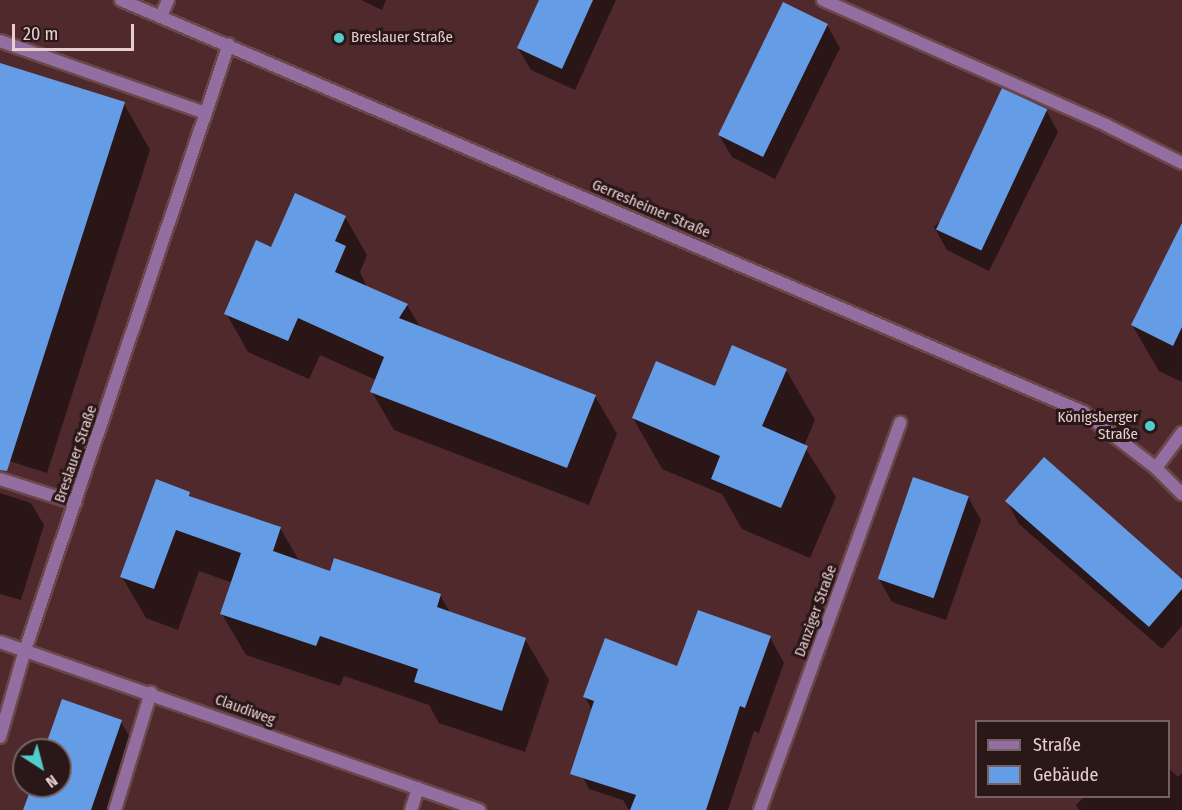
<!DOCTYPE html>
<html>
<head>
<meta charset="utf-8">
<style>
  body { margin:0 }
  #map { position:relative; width:1182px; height:810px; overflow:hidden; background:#50292c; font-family:"Fira Sans Condensed",sans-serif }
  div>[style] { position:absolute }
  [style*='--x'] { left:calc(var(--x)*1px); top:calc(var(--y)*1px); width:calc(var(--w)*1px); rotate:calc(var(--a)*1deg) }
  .shadow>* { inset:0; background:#0007 }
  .building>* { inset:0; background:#659ce6; transform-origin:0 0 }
  .roads { filter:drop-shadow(2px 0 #6b4749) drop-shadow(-2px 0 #6b4749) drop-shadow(0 2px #6b4749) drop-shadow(0 -2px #6b4749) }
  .service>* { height:12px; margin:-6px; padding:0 6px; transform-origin:6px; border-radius:6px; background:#926fa0 }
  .minor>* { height:12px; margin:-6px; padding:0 6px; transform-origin:6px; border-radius:6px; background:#926fa0 }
  .dots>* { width:16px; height:16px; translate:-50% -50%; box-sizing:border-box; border:3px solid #2a1819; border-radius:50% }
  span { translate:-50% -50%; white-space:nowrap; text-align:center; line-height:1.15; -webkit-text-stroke:6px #2a1819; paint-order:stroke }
  .poi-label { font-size:15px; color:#e8cecf }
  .left { translate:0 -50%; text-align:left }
  .right { translate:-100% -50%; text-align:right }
  .street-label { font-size:15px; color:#e8cecf }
  .legend { position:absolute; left:975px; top:720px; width:195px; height:78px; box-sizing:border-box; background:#2a1819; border:2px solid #766162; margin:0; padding:8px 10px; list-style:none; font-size:18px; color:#e8cecf }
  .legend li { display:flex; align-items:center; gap:12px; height:30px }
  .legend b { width:30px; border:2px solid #766162 }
  .north { position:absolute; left:12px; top:738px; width:60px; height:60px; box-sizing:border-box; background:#2a1819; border:2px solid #766162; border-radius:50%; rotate:144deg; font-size:16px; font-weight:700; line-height:24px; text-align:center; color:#e8cecf }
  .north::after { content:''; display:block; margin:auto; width:21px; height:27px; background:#52cdce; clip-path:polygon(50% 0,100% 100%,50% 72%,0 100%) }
  .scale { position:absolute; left:12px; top:24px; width:122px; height:27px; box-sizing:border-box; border:3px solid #e8cecf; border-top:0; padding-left:8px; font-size:18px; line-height:21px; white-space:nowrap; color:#e8cecf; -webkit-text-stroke:4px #2a1819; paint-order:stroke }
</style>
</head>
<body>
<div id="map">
  <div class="shadow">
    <i style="clip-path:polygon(361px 0,386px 0,382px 10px)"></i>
    <i style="clip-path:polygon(540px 0,616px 0,575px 90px,531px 70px,518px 48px)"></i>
    <i style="clip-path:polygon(827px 25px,840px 48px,775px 179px,732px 157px,719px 135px)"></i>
    <i style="clip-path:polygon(0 64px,124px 104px,150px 150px,47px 473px,0 458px)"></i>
    <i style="clip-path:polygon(1046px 110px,1058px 132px,989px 271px,947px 250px,934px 227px)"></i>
    <i style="clip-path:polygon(345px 217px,367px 255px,360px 272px,367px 287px,407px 305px,421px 328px,595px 396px,617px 434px,589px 505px,394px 430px,372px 392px,376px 380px,320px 355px,309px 379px,248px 352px,226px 313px,272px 249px)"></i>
    <i style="clip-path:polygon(1182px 225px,1182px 382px,1159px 371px,1132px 325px)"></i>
    <i style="clip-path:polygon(786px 370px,815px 420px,804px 446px,836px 497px,810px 558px,742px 529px,722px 494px,662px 469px,633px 418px)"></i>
    <i style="clip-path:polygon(0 493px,31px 503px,44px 525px,21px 600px,0 594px)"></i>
    <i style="clip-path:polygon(189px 493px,192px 499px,280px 528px,300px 562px,330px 572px,440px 595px,451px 614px,525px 639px,549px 680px,525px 752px,439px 723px,429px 705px,344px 676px,340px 686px,246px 655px,222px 614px,233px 583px,199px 571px,178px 630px,146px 618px,122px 577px)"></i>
    <i style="clip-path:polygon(968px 497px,981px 520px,946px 620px,892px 602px,879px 579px)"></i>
    <i style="clip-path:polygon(1007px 501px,1182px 581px,1182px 626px,1162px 649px,1019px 524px)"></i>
    <i style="clip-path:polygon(770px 637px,784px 663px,759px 733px,754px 731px,728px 810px,629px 810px,623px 800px,589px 789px,575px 763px,592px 710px,585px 697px)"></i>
    <i style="clip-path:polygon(121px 722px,134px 744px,111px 810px,25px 810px,33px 786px,60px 786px,60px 750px,46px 750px)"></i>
    <i style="clip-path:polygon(1168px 768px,1178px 777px,1182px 773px,1182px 810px,1079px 810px,1076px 805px,1085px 796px,1168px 796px)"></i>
  </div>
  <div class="building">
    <i style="clip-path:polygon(539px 0,593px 0,562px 69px,517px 48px)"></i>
    <i style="left:783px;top:2px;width:50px;height:148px;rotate:26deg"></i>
    <i style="clip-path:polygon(0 63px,125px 102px,7px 471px,0 470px)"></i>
    <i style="left:1002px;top:88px;width:50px;height:156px;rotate:25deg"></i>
    <i style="clip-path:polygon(295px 193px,346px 216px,335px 241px,346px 246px,335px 272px,408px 304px,399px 318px,596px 395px,567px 468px,370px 392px,384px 357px,298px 318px,288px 341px,224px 314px,256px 240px,271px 247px)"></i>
    <i style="clip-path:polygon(1182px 223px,1182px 327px,1173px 346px,1131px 325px)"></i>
    <i style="clip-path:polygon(732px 345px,787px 369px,762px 426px,808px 446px,781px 508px,711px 479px,720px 456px,632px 418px,656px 361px,715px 386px)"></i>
    <i style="clip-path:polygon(1044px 457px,1182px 579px,1182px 589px,1149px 627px,1005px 501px)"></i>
    <i style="left:913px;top:477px;width:59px;height:108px;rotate:19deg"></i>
    <i style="clip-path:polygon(156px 479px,190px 492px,189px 496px,281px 527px,273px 551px,330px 571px,334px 558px,441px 594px,437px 607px,526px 638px,502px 711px,414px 682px,418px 669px,320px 636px,316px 646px,220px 614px,241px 553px,176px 530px,154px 589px,120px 577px)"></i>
    <i style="clip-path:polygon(698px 610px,771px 636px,745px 708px,740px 706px,706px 810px,630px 810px,636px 795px,570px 774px,594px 701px,583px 697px,605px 638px,677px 666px)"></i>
    <i style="clip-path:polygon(62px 699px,122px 720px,91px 810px,23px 810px,32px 786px,60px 786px,60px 750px,44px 750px)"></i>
  </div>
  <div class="roads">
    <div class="service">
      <i style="--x:823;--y:0;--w:309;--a:23.8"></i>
      <i style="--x:1106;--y:125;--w:85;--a:26.6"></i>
      <i style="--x:161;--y:16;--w:17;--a:-66"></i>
      <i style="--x:0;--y:41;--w:218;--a:19.3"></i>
      <i style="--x:0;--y:479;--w:79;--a:17.7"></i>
      <i style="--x:115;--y:810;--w:123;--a:-73"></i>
      <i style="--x:411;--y:810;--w:23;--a:-72"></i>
    </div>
    <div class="minor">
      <i style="--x:121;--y:0;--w:1047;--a:23.18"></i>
      <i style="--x:1083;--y:412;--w:92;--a:37.5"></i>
      <i style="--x:1156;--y:468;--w:37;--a:45"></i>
      <i style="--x:1156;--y:468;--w:44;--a:-53.4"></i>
      <i style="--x:0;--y:642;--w:508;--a:19.33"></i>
      <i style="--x:0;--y:737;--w:91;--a:-74"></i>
      <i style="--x:25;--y:650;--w:639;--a:-71.4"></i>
      <i style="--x:760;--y:810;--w:412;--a:-70.1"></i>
    </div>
  </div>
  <div class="dots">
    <i style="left:339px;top:38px;background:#52cdce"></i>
    <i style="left:1150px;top:426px;background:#52cdce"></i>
  </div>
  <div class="poi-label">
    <span class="left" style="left:351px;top:38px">Breslauer Straße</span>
    <span class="right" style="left:1138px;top:426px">Königsberger<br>Straße</span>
  </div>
  <div class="street-label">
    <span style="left:651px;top:209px;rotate:23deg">Gerresheimer Straße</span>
    <span style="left:76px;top:454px;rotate:-71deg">Breslauer Straße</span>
    <span style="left:816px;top:611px;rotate:-70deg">Danziger Straße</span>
    <span style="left:245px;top:710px;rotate:20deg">Claudiweg</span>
  </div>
  <ul class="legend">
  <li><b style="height:8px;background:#926fa0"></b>Straße</li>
  <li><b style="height:16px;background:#659ce6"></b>Gebäude</li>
  </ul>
  <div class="north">N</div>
  <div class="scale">20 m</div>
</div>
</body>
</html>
